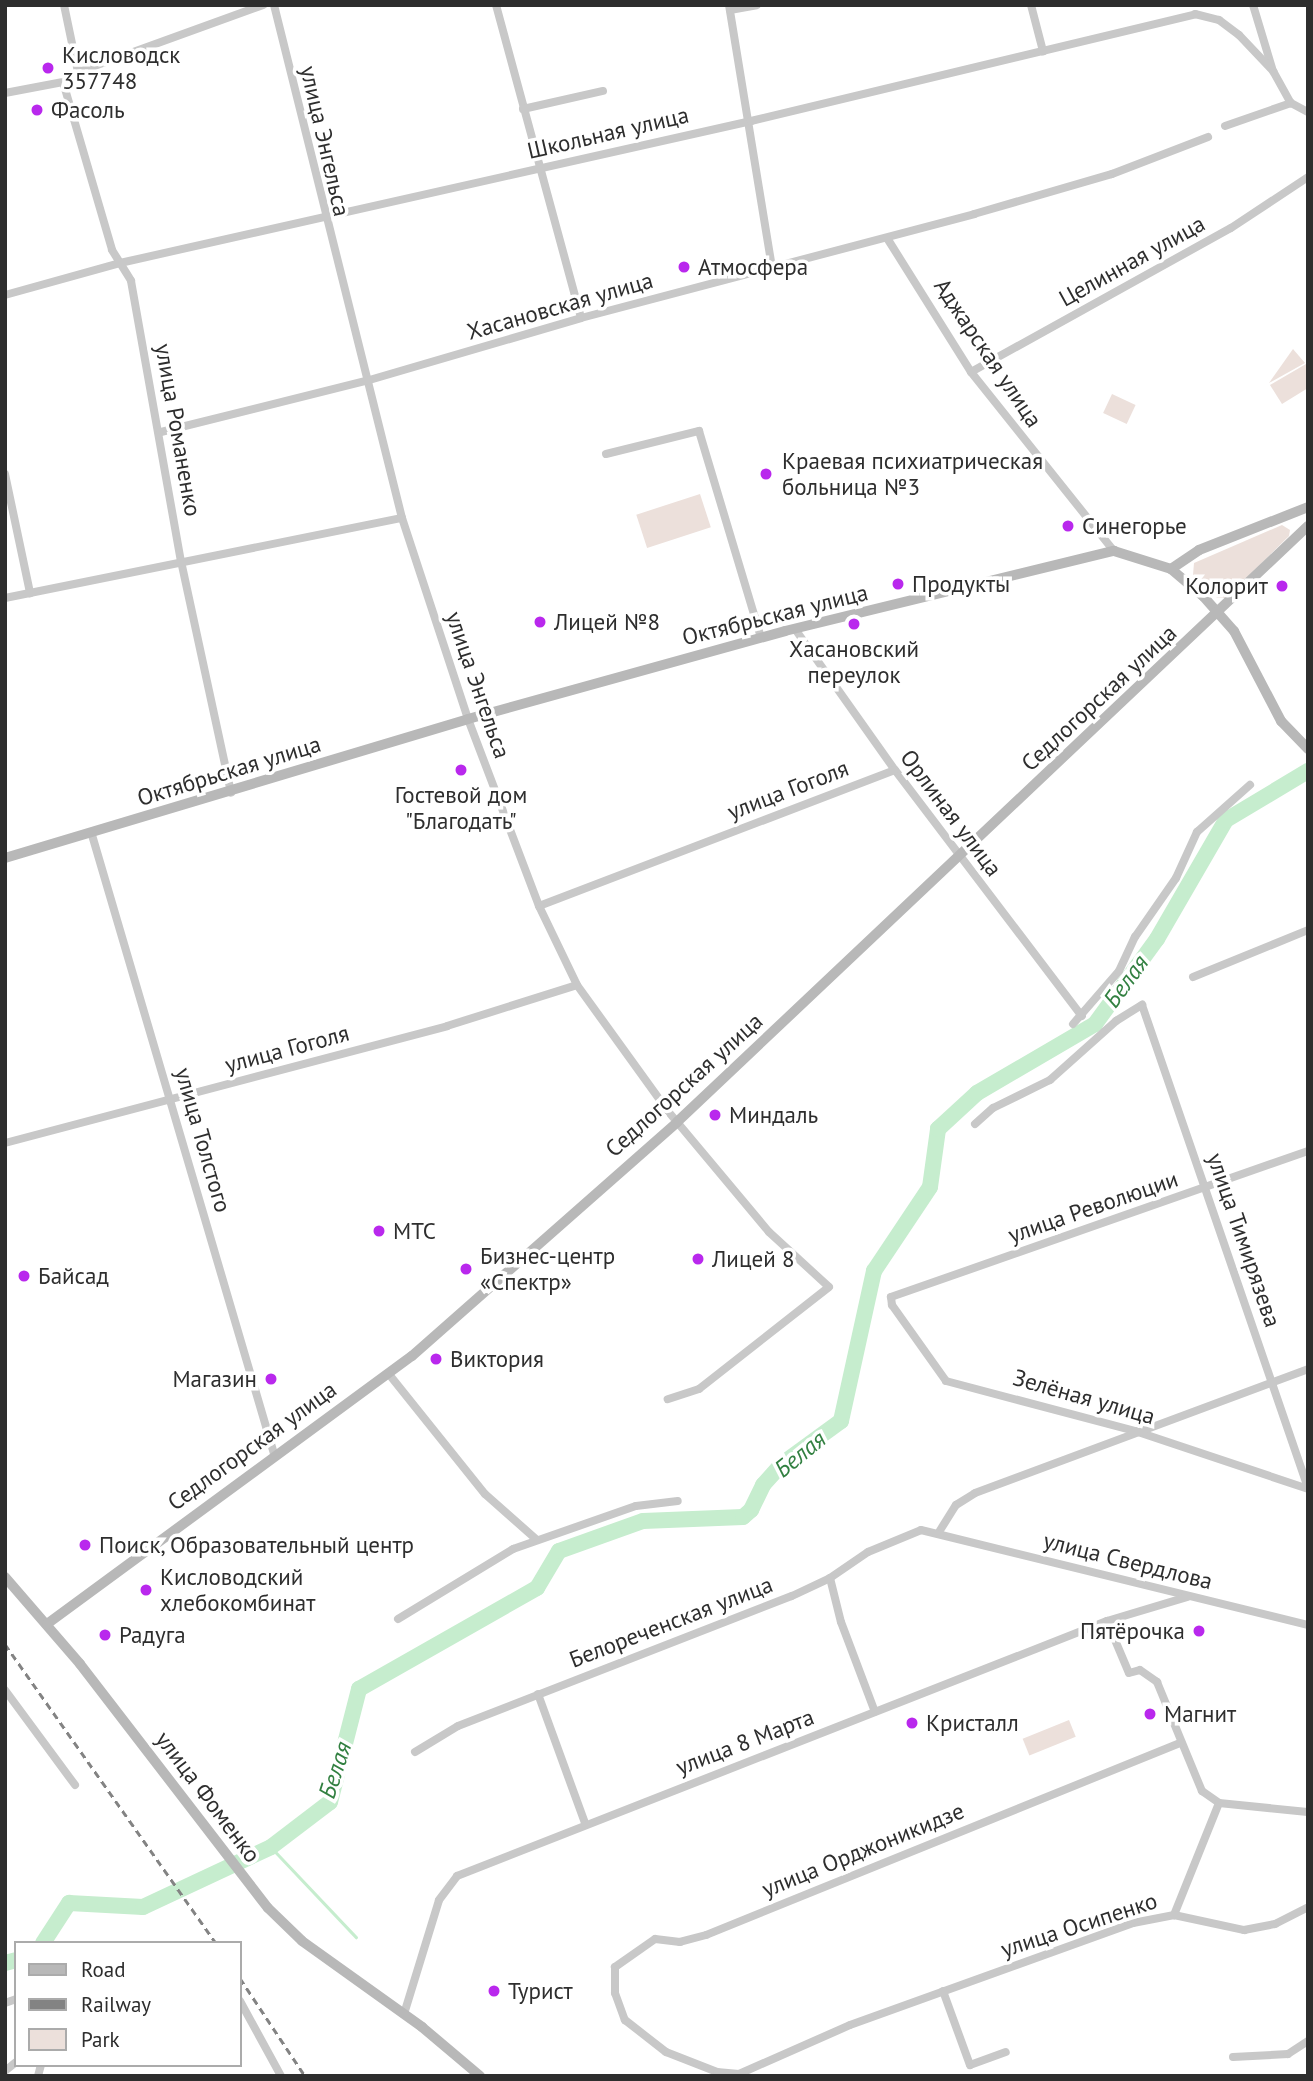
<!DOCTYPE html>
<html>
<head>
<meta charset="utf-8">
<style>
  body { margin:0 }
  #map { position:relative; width:1313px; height:2081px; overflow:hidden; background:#fff; font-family:"PT Sans",sans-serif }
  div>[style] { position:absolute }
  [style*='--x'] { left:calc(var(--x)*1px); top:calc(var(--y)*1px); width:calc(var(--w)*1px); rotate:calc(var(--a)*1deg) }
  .green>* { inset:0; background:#ece0db; transform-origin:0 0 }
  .stream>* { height:2.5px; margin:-1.25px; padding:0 1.25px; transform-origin:1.25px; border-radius:1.25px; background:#c6edce }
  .river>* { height:16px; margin:-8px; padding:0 8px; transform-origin:8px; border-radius:8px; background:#c6edce }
  .street>* { height:8px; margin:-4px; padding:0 4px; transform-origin:4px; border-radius:4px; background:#c8c8c8 }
  .secondary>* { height:10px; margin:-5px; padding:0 5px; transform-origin:5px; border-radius:5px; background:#b8b8b8 }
  .rail>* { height:2.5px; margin-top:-1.25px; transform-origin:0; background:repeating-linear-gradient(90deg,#838383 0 7px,transparent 0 12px) }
  .dots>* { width:19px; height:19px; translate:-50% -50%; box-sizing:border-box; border:4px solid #fff; border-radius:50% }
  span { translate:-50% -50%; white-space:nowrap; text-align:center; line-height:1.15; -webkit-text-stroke:7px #fff; paint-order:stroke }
  .poi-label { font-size:23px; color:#2e2e2e }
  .left { translate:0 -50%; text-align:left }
  .right { translate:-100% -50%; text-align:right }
  .street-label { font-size:23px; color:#2e2e2e }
  .water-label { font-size:24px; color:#328041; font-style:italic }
  .frame { position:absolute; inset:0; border:7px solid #2e2e2e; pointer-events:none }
  .legend { position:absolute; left:14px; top:1941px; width:228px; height:126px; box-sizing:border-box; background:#fff; border:2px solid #ababab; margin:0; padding:9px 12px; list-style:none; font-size:21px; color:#2e2e2e }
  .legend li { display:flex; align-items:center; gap:14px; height:35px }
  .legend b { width:35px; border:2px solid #ababab }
</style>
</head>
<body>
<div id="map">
  <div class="green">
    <i style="clip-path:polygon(1293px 349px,1305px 363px,1269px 383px)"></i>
    <i style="clip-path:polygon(1306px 364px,1308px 388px,1282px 404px,1270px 385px)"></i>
    <i style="left:1112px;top:394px;width:26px;height:21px;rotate:25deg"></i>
    <i style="left:700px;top:494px;width:35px;height:67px;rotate:72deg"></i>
    <i style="clip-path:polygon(1282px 525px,1290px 530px,1289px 536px,1226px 598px,1217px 598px,1193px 575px,1194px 563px)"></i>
    <i style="left:1069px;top:1720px;width:18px;height:50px;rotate:68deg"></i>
  </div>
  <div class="stream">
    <i style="--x:271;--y:1847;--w:124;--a:46.6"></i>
  </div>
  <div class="river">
    <i style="--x:43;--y:1943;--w:48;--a:-57"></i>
    <i style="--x:69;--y:1903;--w:74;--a:3.1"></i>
    <i style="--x:143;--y:1907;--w:141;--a:-25.1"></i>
    <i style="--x:271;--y:1847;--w:74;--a:-37.3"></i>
    <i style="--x:330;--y:1802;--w:117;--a:-75.6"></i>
    <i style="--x:359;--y:1689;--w:205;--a:-29.6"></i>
    <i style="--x:537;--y:1588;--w:43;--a:-59.3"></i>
    <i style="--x:559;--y:1551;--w:89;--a:-19.7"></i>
    <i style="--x:643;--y:1521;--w:100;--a:-2.3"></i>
    <i style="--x:743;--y:1517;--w:11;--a:-41"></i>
    <i style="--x:751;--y:1510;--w:28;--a:-64"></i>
    <i style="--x:763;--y:1485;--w:28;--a:-48"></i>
    <i style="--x:782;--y:1464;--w:73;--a:-36.1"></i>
    <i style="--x:841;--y:1421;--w:154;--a:-77.6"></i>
    <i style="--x:874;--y:1271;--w:101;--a:-56.3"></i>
    <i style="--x:930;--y:1187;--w:59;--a:-82.1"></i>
    <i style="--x:938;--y:1129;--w:53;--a:-42.7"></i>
    <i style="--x:977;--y:1093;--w:137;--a:-30.3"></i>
    <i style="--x:1095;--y:1024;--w:105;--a:-53.9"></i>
    <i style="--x:1157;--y:939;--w:138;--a:-59.9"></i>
    <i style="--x:1226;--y:820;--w:96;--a:-30.9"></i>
    <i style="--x:5;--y:1963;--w:11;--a:-15"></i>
  </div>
  <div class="street">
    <i style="--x:64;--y:5;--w:68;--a:78.2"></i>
    <i style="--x:274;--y:5;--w:529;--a:75.99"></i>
    <i style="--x:402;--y:518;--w:212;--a:71.8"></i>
    <i style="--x:468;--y:719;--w:200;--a:69.2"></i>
    <i style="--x:539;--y:906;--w:88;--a:64.3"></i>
    <i style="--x:577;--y:985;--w:154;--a:54.2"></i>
    <i style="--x:667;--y:1110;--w:159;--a:50.1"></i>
    <i style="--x:769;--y:1232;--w:81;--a:42.5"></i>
    <i style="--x:829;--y:1287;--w:165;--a:141.9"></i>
    <i style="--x:699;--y:1389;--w:33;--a:162"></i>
    <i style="--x:496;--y:5;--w:324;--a:74.8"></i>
    <i style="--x:729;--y:5;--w:267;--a:80.7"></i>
    <i style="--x:1031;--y:5;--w:48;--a:75.4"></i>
    <i style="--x:1253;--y:5;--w:66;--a:73.2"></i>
    <i style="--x:730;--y:10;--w:27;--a:-10"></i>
    <i style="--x:63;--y:82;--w:175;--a:73.7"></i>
    <i style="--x:112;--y:250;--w:36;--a:58"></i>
    <i style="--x:131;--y:281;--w:284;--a:79.9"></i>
    <i style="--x:181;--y:561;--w:237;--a:77.8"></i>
    <i style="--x:5;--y:93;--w:59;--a:-10.7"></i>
    <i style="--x:63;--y:82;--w:18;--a:-34"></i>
    <i style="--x:78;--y:72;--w:197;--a:-19.9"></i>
    <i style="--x:523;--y:109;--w:82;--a:-12.7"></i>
    <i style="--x:1225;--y:126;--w:70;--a:-19.2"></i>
    <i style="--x:887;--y:238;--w:158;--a:57.9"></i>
    <i style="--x:971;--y:372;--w:229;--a:51.4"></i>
    <i style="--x:5;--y:295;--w:119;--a:-15.5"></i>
    <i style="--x:120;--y:263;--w:647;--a:-12.68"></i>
    <i style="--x:751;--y:121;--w:457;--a:-13.5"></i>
    <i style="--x:1195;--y:14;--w:25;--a:14"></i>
    <i style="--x:1219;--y:20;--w:25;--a:37"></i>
    <i style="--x:1239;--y:35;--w:50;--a:46.6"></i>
    <i style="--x:1273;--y:71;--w:37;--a:61"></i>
    <i style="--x:1291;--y:103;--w:19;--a:28"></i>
    <i style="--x:971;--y:372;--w:297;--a:-29"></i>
    <i style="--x:1231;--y:228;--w:92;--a:-33.5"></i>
    <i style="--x:161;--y:432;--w:211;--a:-14"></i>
    <i style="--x:366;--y:381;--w:224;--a:-16.3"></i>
    <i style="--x:581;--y:318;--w:407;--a:-14.8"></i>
    <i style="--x:974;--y:214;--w:144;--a:-16.2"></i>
    <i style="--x:1112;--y:174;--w:103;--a:-21.1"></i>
    <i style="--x:606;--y:454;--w:96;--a:-13.9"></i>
    <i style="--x:699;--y:431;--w:216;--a:73.3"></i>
    <i style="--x:5;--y:474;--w:122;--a:78.1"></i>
    <i style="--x:5;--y:598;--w:405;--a:-11.4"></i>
    <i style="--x:795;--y:629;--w:173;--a:54.7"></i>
    <i style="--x:895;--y:770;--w:309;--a:52.8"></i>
    <i style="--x:92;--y:835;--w:648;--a:73.61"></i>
    <i style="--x:539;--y:906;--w:381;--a:-20.9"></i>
    <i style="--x:1193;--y:977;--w:124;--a:-22.2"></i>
    <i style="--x:1073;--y:1024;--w:70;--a:-49"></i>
    <i style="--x:1119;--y:971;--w:38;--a:-65"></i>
    <i style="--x:1135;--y:937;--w:72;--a:-55.2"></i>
    <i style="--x:1176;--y:878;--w:51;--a:-65.5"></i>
    <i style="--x:1197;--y:832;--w:71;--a:-41.6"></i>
    <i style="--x:975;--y:1124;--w:24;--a:-42"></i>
    <i style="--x:993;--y:1108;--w:64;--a:-26.2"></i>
    <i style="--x:1050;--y:1080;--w:89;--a:-41.8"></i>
    <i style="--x:1116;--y:1021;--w:31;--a:-32"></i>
    <i style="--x:1142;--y:1005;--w:511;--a:71.03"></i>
    <i style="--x:5;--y:1143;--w:457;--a:-14.8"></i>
    <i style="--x:447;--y:1026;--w:136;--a:-17.5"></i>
    <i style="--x:1308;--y:1151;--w:442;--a:160.7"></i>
    <i style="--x:891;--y:1297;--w:8;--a:83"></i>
    <i style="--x:892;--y:1305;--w:93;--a:54.6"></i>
    <i style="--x:946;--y:1381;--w:196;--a:14.8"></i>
    <i style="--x:1135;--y:1431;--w:182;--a:18.5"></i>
    <i style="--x:388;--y:1373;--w:155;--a:51.3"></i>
    <i style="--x:485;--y:1494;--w:69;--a:41.5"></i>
    <i style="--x:939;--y:1532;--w:32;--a:-58"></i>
    <i style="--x:956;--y:1505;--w:22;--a:-32"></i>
    <i style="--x:975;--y:1493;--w:355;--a:-20.4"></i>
    <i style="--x:830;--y:1578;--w:45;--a:76"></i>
    <i style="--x:841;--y:1622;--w:96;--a:69.3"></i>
    <i style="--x:398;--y:1619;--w:135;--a:-31.3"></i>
    <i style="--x:513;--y:1549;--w:130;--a:-19.3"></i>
    <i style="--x:636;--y:1506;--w:42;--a:-6.8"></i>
    <i style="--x:1107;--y:1621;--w:56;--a:67.1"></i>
    <i style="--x:1129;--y:1673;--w:11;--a:-15"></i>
    <i style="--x:1140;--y:1670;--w:21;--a:35"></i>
    <i style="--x:1157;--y:1682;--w:118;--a:67.6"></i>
    <i style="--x:1202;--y:1791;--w:21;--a:35"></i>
    <i style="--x:1219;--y:1803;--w:121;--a:111.9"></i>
    <i style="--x:5;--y:1690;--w:118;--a:53.6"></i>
    <i style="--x:538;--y:1694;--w:137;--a:70"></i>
    <i style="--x:1180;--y:1743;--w:511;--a:157.95"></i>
    <i style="--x:706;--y:1935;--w:27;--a:165"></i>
    <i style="--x:680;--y:1942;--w:25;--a:-173"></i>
    <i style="--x:655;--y:1939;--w:49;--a:145"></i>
    <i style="--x:615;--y:1967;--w:26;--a:90"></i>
    <i style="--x:615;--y:1993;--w:29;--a:70"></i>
    <i style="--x:625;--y:2020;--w:52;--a:38"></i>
    <i style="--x:666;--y:2052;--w:55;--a:21.4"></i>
    <i style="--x:717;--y:2072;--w:22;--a:5"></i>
    <i style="--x:739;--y:2074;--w:121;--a:-23.8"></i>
    <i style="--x:850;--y:2025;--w:301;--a:-19.8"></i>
    <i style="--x:1133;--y:1923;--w:42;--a:-11"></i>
    <i style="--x:1174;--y:1915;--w:72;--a:12.1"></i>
    <i style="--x:1244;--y:1930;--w:32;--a:-11"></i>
    <i style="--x:1275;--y:1924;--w:37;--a:-27"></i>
    <i style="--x:415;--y:1752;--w:50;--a:-31.2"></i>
    <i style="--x:458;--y:1726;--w:358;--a:-21.3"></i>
    <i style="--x:792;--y:1596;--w:42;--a:-25.3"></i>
    <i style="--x:830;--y:1578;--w:46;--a:-34.4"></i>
    <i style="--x:868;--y:1552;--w:57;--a:-22.5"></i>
    <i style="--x:921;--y:1530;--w:398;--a:13.8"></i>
    <i style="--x:1219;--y:1803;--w:89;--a:5.8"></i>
    <i style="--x:943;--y:1991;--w:79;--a:70"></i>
    <i style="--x:970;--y:2065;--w:38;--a:-20"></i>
    <i style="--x:240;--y:2001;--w:85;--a:61.3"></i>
    <i style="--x:5;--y:2003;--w:12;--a:-20"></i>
    <i style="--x:404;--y:2014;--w:119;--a:-72.9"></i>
    <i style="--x:439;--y:1900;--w:30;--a:-53"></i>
    <i style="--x:457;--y:1876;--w:698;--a:-21.42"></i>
    <i style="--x:1107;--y:1621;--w:84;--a:-16.7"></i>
    <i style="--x:1233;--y:2057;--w:55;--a:-3.1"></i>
    <i style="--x:1288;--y:2054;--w:24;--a:-33"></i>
    <i style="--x:5;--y:2071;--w:14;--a:-39"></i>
    <i style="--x:38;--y:2076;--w:11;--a:-75"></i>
  </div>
  <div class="secondary">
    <i style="--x:1171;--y:569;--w:34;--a:-34"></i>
    <i style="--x:1199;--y:550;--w:117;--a:-21.5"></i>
    <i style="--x:5;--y:858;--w:483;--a:-16.7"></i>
    <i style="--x:468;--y:719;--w:329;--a:-15.5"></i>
    <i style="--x:785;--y:631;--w:339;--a:-13.7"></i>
    <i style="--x:1114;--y:551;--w:60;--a:17.5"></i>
    <i style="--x:1171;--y:569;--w:42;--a:40.2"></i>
    <i style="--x:1203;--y:596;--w:47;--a:48.5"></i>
    <i style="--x:1234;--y:631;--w:102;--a:62.4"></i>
    <i style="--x:1281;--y:721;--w:39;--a:46"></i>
    <i style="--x:5;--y:1577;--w:115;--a:49.2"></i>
    <i style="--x:80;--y:1664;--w:308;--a:52.4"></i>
    <i style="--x:268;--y:1908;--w:47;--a:44.1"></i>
    <i style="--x:302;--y:1941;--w:148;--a:35.6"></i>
    <i style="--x:422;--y:2027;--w:76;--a:40.2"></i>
    <i style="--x:47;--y:1624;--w:453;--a:-36.3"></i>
    <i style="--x:412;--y:1356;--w:354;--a:-41.4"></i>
    <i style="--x:677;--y:1122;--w:868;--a:-43.37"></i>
  </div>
  <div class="rail">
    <i style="--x:5;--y:1644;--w:366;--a:54.8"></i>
    <i style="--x:240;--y:1978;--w:118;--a:56.4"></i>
  </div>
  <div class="dots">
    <i style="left:48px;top:68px;background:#b928ed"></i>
    <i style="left:37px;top:110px;background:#b928ed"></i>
    <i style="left:684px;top:267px;background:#b928ed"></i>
    <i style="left:766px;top:474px;background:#b928ed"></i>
    <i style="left:1068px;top:526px;background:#b928ed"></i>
    <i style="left:898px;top:584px;background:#b928ed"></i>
    <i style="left:1282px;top:586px;background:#b928ed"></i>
    <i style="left:540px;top:622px;background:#b928ed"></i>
    <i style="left:854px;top:624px;background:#b928ed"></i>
    <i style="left:461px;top:770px;background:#b928ed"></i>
    <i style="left:715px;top:1115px;background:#b928ed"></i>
    <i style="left:379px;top:1231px;background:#b928ed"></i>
    <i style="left:698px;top:1259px;background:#b928ed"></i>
    <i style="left:466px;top:1269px;background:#b928ed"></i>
    <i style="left:24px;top:1276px;background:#b928ed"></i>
    <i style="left:436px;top:1359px;background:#b928ed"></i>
    <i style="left:271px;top:1379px;background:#b928ed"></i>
    <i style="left:85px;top:1545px;background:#b928ed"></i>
    <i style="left:146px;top:1590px;background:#b928ed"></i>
    <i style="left:1199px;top:1631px;background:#b928ed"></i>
    <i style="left:105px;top:1635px;background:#b928ed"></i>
    <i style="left:1150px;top:1714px;background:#b928ed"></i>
    <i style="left:912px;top:1723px;background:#b928ed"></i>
    <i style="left:494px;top:1991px;background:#b928ed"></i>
  </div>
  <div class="poi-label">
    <span class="left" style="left:62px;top:68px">Кисловодск<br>357748</span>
    <span class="left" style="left:51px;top:110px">Фасоль</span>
    <span class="left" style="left:698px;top:267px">Атмосфера</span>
    <span class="left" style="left:782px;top:474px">Краевая психиатрическая<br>больница №3</span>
    <span class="left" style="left:1082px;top:526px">Синегорье</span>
    <span class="left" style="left:912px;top:584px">Продукты</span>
    <span class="right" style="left:1268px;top:586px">Колорит</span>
    <span class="left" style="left:554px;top:622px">Лицей №8</span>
    <span style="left:854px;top:662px">Хасановский<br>переулок</span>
    <span style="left:461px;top:808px">Гостевой дом<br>"Благодать"</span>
    <span class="left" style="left:729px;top:1115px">Миндаль</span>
    <span class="left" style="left:393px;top:1231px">МТС</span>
    <span class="left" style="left:480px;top:1269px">Бизнес-центр<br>«Спектр»</span>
    <span class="left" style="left:712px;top:1259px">Лицей 8</span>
    <span class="left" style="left:38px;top:1276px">Байсад</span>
    <span class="left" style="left:450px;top:1359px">Виктория</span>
    <span class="right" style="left:257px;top:1379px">Магазин</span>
    <span class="left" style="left:99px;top:1545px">Поиск, Образовательный центр</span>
    <span class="left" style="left:160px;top:1590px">Кисловодский<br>хлебокомбинат</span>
    <span class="right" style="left:1185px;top:1631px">Пятёрочка</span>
    <span class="left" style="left:119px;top:1635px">Радуга</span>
    <span class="left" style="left:1164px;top:1714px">Магнит</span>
    <span class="left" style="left:926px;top:1723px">Кристалл</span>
    <span class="left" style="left:508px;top:1991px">Турист</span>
  </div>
  <div class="street-label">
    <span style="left:608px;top:133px;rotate:-13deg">Школьная улица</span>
    <span style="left:325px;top:141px;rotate:77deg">улица Энгельса</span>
    <span style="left:1132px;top:261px;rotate:-29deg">Целинная улица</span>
    <span style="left:560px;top:306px;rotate:-16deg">Хасановская улица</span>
    <span style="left:988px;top:353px;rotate:56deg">Аджарская улица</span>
    <span style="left:178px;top:430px;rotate:80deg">улица Романенко</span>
    <span style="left:775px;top:615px;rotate:-14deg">Октябрьская улица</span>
    <span style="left:478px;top:685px;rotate:71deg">улица Энгельса</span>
    <span style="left:1099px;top:698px;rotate:-43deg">Седлогорская улица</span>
    <span style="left:229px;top:771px;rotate:-17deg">Октябрьская улица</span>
    <span style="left:788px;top:790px;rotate:-21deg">улица Гоголя</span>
    <span style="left:951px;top:813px;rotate:53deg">Орлиная улица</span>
    <span style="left:287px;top:1049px;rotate:-15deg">улица Гоголя</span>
    <span style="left:684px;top:1085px;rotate:-42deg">Седлогорская улица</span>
    <span style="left:203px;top:1140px;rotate:74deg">улица Толстого</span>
    <span style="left:1093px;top:1207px;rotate:-19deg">улица Революции</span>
    <span style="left:1244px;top:1240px;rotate:71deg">улица Тимирязева</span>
    <span style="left:1084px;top:1397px;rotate:16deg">Зелёная улица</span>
    <span style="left:252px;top:1446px;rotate:-36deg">Седлогорская улица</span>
    <span style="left:1128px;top:1561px;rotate:14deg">улица Свердлова</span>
    <span style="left:671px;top:1622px;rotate:-21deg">Белореченская улица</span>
    <span style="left:745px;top:1742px;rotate:-21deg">улица 8 Марта</span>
    <span style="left:208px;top:1797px;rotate:53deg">улица Фоменко</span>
    <span style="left:863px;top:1850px;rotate:-22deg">улица Орджоникидзе</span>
    <span style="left:1079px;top:1925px;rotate:-18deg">улица Осипенко</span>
  </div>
  <div class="water-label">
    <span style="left:1126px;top:981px;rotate:-54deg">Белая</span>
    <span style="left:800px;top:1454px;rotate:-39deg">Белая</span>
    <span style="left:335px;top:1770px;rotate:-72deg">Белая</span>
  </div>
  <div class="frame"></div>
  <ul class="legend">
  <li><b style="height:9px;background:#b8b8b8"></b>Road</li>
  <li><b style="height:9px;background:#838383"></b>Railway</li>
  <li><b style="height:19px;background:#ece0db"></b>Park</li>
  </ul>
</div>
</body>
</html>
